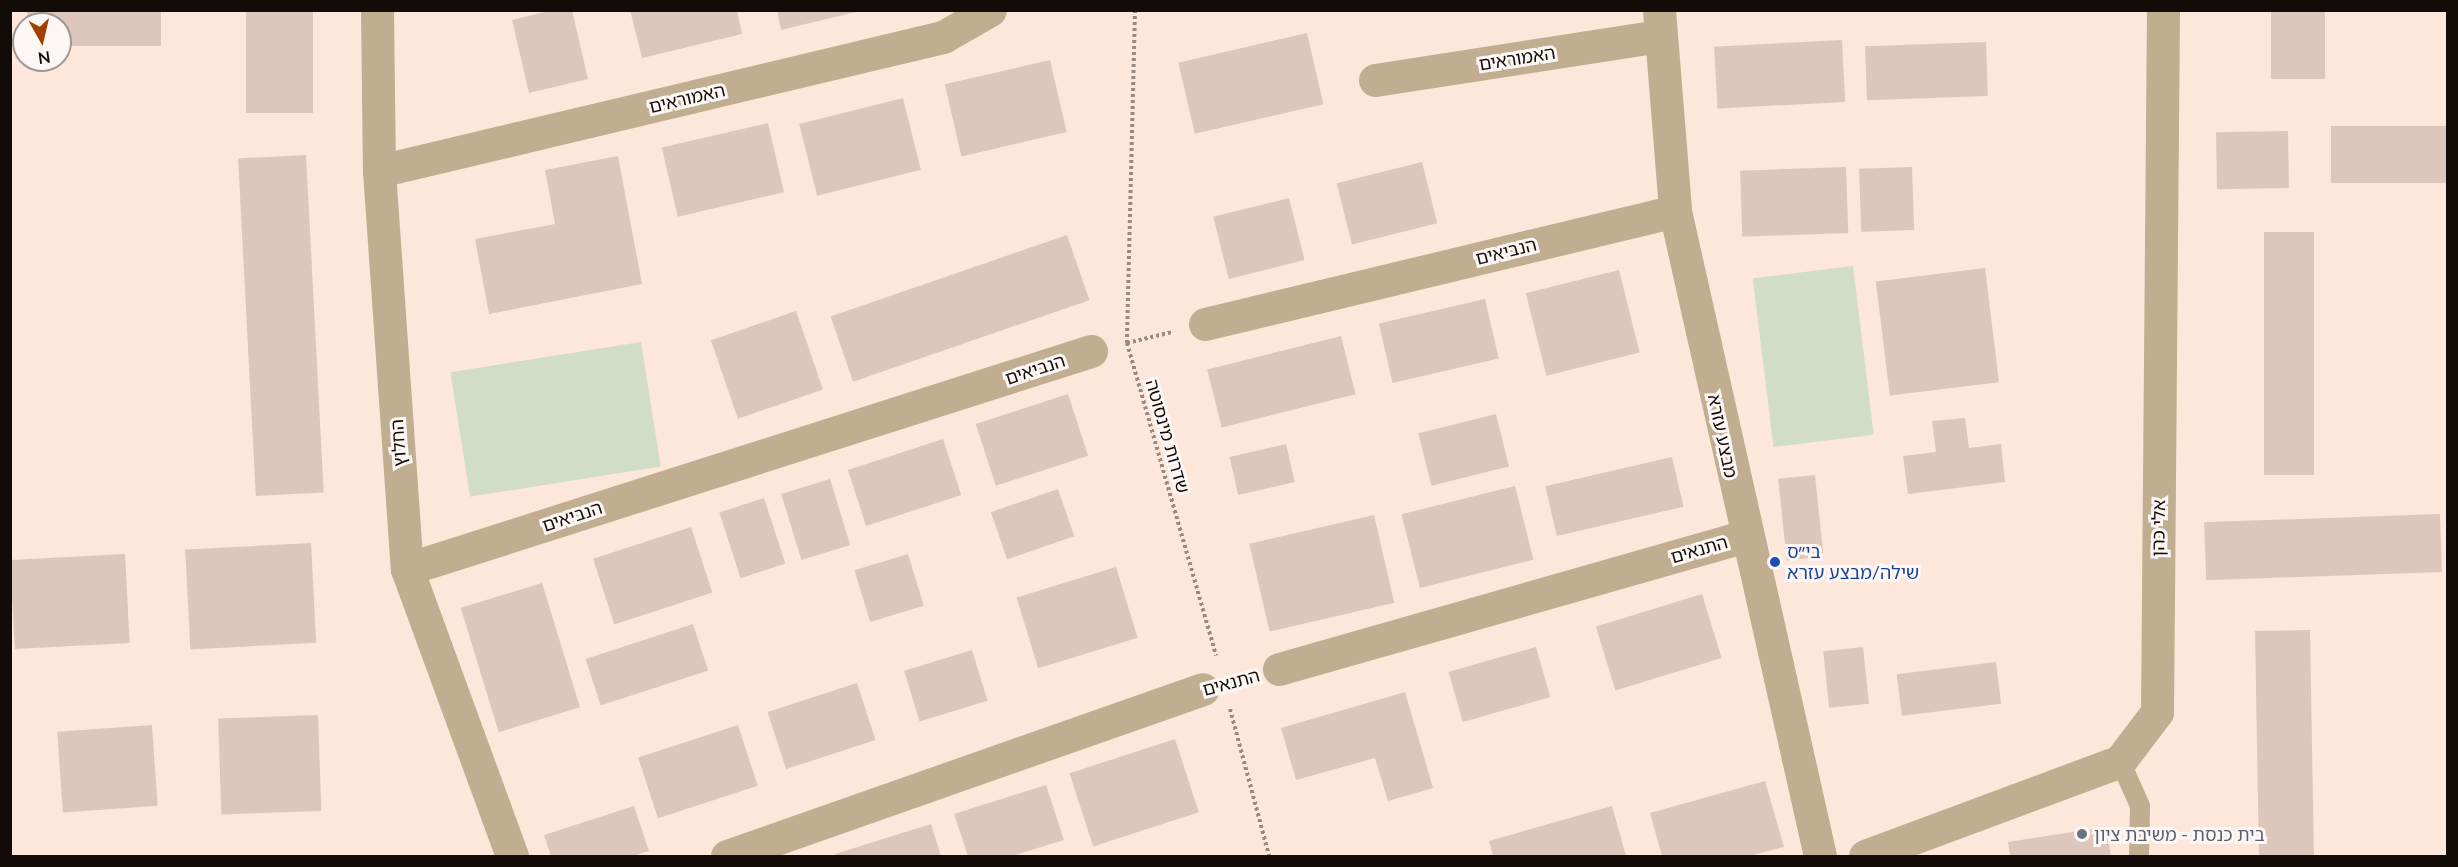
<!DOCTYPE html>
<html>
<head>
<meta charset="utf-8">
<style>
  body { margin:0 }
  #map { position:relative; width:2458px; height:867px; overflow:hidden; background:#fde6da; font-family:Lato,"Noto Sans Hebrew",sans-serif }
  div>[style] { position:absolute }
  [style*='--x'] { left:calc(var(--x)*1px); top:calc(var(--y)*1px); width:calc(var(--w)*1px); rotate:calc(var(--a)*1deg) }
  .green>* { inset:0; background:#d1dec5; transform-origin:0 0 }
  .building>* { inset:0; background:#ddc7bc; transform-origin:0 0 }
  .path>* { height:4px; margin-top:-2px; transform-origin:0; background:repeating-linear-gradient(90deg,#998980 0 3px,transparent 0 6px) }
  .service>* { height:20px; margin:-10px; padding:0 10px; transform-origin:10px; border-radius:10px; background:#c1ad90 }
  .minor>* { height:33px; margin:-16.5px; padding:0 16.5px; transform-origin:16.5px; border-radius:16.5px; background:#c1ad90 }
  .tertiary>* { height:33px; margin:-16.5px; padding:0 16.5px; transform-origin:16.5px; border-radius:16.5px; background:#c1ad90 }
  .dots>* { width:16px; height:16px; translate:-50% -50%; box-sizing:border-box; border:3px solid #fcf7f5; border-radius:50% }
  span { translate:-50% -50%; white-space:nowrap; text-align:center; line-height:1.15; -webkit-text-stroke:6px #fcf7f5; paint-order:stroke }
  .street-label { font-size:18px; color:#120b07 }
  .transit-label { font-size:18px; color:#164399 }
  .left { translate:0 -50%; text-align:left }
  .worship-label { font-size:18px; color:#5b616d }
  .frame { position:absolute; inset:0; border:12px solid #120b07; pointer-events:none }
  .north { position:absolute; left:12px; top:12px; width:60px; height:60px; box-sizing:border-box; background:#fcf7f5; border:2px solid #9e9996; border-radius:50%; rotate:172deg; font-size:16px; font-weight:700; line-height:24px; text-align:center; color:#120b07 }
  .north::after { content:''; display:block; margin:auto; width:21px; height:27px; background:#a24000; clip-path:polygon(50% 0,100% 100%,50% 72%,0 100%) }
</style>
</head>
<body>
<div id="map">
  <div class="green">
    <i style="left:1853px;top:266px;width:170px;height:101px;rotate:83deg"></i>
    <i style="left:641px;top:342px;width:126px;height:193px;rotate:81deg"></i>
  </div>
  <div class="building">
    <i style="clip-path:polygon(27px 10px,161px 10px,161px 46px,60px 46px,60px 24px,27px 24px)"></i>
    <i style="left:246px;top:10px;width:67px;height:103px"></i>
    <i style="clip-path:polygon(553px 10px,572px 10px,588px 79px,529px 93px,512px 20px)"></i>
    <i style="clip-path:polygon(630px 10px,737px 10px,742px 34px,642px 58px)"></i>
    <i style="clip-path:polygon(777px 10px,860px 10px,860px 11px,781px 30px)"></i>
    <i style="left:2271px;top:10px;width:54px;height:69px"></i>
    <i style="left:1307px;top:33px;width:73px;height:132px;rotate:77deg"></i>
    <i style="left:1842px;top:40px;width:62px;height:128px;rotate:87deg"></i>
    <i style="left:1986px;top:42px;width:54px;height:121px;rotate:88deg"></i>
    <i style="left:1050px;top:60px;width:74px;height:108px;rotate:77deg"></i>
    <i style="left:903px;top:98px;width:74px;height:107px;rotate:76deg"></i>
    <i style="left:768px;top:123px;width:71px;height:109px;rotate:77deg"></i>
    <i style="left:2448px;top:126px;width:57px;height:117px;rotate:90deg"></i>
    <i style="left:2288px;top:131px;width:57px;height:72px;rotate:89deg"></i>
    <i style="left:306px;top:155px;width:338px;height:68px;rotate:87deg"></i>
    <i style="clip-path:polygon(618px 156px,642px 284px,489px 314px,475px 239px,555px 224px,545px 170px)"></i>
    <i style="left:1422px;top:162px;width:63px;height:88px;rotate:76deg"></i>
    <i style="left:1846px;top:167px;width:66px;height:106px;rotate:88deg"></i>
    <i style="left:1912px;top:167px;width:63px;height:53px;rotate:88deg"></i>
    <i style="left:1289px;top:198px;width:64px;height:78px;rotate:76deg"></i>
    <i style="left:2264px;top:232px;width:50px;height:243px"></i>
    <i style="left:1067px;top:235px;width:69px;height:250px;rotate:71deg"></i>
    <i style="left:1985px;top:268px;width:115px;height:110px;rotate:83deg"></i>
    <i style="left:1619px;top:270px;width:85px;height:96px;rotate:76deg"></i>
    <i style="left:1485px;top:299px;width:61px;height:109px;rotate:77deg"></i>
    <i style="left:796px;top:311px;width:83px;height:90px;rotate:71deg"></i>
    <i style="left:1341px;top:336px;width:60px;height:138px;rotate:76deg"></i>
    <i style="left:1068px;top:394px;width:65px;height:97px;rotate:72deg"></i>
    <i style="left:1496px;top:414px;width:54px;height:80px;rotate:76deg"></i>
    <i style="clip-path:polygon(1965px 418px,1969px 448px,2001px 444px,2005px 482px,1908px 494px,1903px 456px,1936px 452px,1932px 421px)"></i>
    <i style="left:943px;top:439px;width:59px;height:100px;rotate:72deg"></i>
    <i style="left:1286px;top:444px;width:39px;height:58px;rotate:77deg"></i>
    <i style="left:1672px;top:457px;width:51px;height:130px;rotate:77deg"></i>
    <i style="left:1815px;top:475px;width:82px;height:37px;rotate:84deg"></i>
    <i style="left:830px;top:479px;width:69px;height:51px;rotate:73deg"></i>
    <i style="left:1515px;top:486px;width:76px;height:117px;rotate:76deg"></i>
    <i style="left:1058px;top:489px;width:50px;height:71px;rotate:71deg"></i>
    <i style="left:764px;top:498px;width:69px;height:47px;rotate:72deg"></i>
    <i style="left:2440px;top:514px;width:58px;height:236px;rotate:88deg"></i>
    <i style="left:1374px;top:515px;width:90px;height:128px;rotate:77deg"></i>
    <i style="left:691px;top:527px;width:69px;height:103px;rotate:72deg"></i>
    <i style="left:311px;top:543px;width:100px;height:126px;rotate:87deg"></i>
    <i style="left:125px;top:554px;width:89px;height:115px;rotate:87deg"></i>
    <i style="left:908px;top:554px;width:54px;height:56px;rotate:73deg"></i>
    <i style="left:1116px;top:567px;width:74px;height:104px;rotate:73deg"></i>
    <i style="left:542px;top:583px;width:130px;height:85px;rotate:73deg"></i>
    <i style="left:1702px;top:594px;width:67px;height:111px;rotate:73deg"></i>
    <i style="left:693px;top:624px;width:49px;height:113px;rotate:72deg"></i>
    <i style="left:2310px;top:630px;width:226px;height:55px;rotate:89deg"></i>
    <i style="left:1536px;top:647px;width:52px;height:91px;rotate:74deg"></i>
    <i style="left:1863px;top:647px;width:57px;height:40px;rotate:84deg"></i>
    <i style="left:972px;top:650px;width:53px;height:71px;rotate:73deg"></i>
    <i style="left:1996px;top:662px;width:42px;height:100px;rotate:83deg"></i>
    <i style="left:857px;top:683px;width:60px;height:94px;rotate:72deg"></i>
    <i style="clip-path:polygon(1405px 692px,1433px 788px,1388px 801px,1375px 758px,1296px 780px,1281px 728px)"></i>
    <i style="left:318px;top:715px;width:96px;height:100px;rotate:88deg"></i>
    <i style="left:152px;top:725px;width:81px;height:95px;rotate:86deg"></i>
    <i style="left:738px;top:725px;width:64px;height:105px;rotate:72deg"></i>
    <i style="left:1175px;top:739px;width:77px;height:111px;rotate:72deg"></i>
    <i style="clip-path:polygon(1765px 781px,1784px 847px,1749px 856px,1662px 856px,1650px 813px)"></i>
    <i style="clip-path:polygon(1046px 785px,1064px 840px,1012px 856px,968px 856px,954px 814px)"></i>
    <i style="clip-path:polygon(634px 806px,649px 851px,632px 856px,551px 856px,544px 835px)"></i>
    <i style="clip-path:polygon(1612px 806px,1626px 856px,1493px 856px,1489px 841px)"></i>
    <i style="clip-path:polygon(931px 824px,941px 856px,836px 856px,835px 854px)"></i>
    <i style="clip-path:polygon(2106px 827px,2111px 856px,2010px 856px,2008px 842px)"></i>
  </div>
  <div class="path">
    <i style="--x:1135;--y:10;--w:333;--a:91.4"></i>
    <i style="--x:1127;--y:343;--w:325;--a:74.1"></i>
    <i style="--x:1127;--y:343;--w:46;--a:-13.7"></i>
    <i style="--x:1230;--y:709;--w:152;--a:75.1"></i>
  </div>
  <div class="service">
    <i style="--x:2120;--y:761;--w:49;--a:66"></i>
    <i style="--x:2140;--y:806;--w:50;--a:91.1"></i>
  </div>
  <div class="minor">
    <i style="--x:377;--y:10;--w:161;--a:89.3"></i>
    <i style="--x:379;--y:171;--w:399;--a:86"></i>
    <i style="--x:407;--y:569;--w:306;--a:69.9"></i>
    <i style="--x:1659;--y:10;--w:202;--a:85.4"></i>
    <i style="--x:1675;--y:211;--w:661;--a:77.33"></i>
    <i style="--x:1375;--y:80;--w:287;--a:-8.8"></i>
    <i style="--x:379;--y:171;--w:580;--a:-13.37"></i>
    <i style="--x:943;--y:37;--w:54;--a:-29.9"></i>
    <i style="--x:1205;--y:324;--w:483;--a:-13.5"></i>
    <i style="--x:407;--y:569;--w:718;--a:-17.68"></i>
    <i style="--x:1279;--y:669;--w:485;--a:-15.9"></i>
    <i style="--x:727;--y:856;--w:504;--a:-19.33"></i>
  </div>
  <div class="tertiary">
    <i style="--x:1865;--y:856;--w:272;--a:-20.4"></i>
    <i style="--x:2120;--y:761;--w:61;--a:-52.9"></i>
    <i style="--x:2157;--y:712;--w:702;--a:-89.51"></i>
  </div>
  <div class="dots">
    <i style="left:1775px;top:562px;background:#1a4fb4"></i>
    <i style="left:2082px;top:834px;background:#6b7280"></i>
  </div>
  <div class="street-label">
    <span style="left:1517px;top:58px;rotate:-9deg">האמוראים</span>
    <span style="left:687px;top:98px;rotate:-13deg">האמוראים</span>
    <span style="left:1506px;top:251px;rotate:-14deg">הנביאים</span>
    <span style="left:1035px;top:369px;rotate:-18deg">הנביאים</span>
    <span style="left:1168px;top:436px;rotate:74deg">שדרות מינסוטה</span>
    <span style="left:1723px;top:436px;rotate:78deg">מבצע עזרא</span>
    <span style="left:398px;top:443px;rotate:-94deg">החלוץ</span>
    <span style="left:572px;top:516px;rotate:-18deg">הנביאים</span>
    <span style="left:2158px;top:528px;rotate:-89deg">אלי כהן</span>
    <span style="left:1699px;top:549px;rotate:-16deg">התנאים</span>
    <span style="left:1231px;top:682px;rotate:-15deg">התנאים</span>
  </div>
  <div class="transit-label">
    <span class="left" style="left:1787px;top:562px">בי״ס<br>שילה/מבצע עזרא</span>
  </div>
  <div class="worship-label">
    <span class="left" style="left:2094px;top:834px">בית כנסת - משיבת ציון</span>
  </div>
  <div class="frame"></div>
  <div class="north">N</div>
</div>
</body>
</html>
